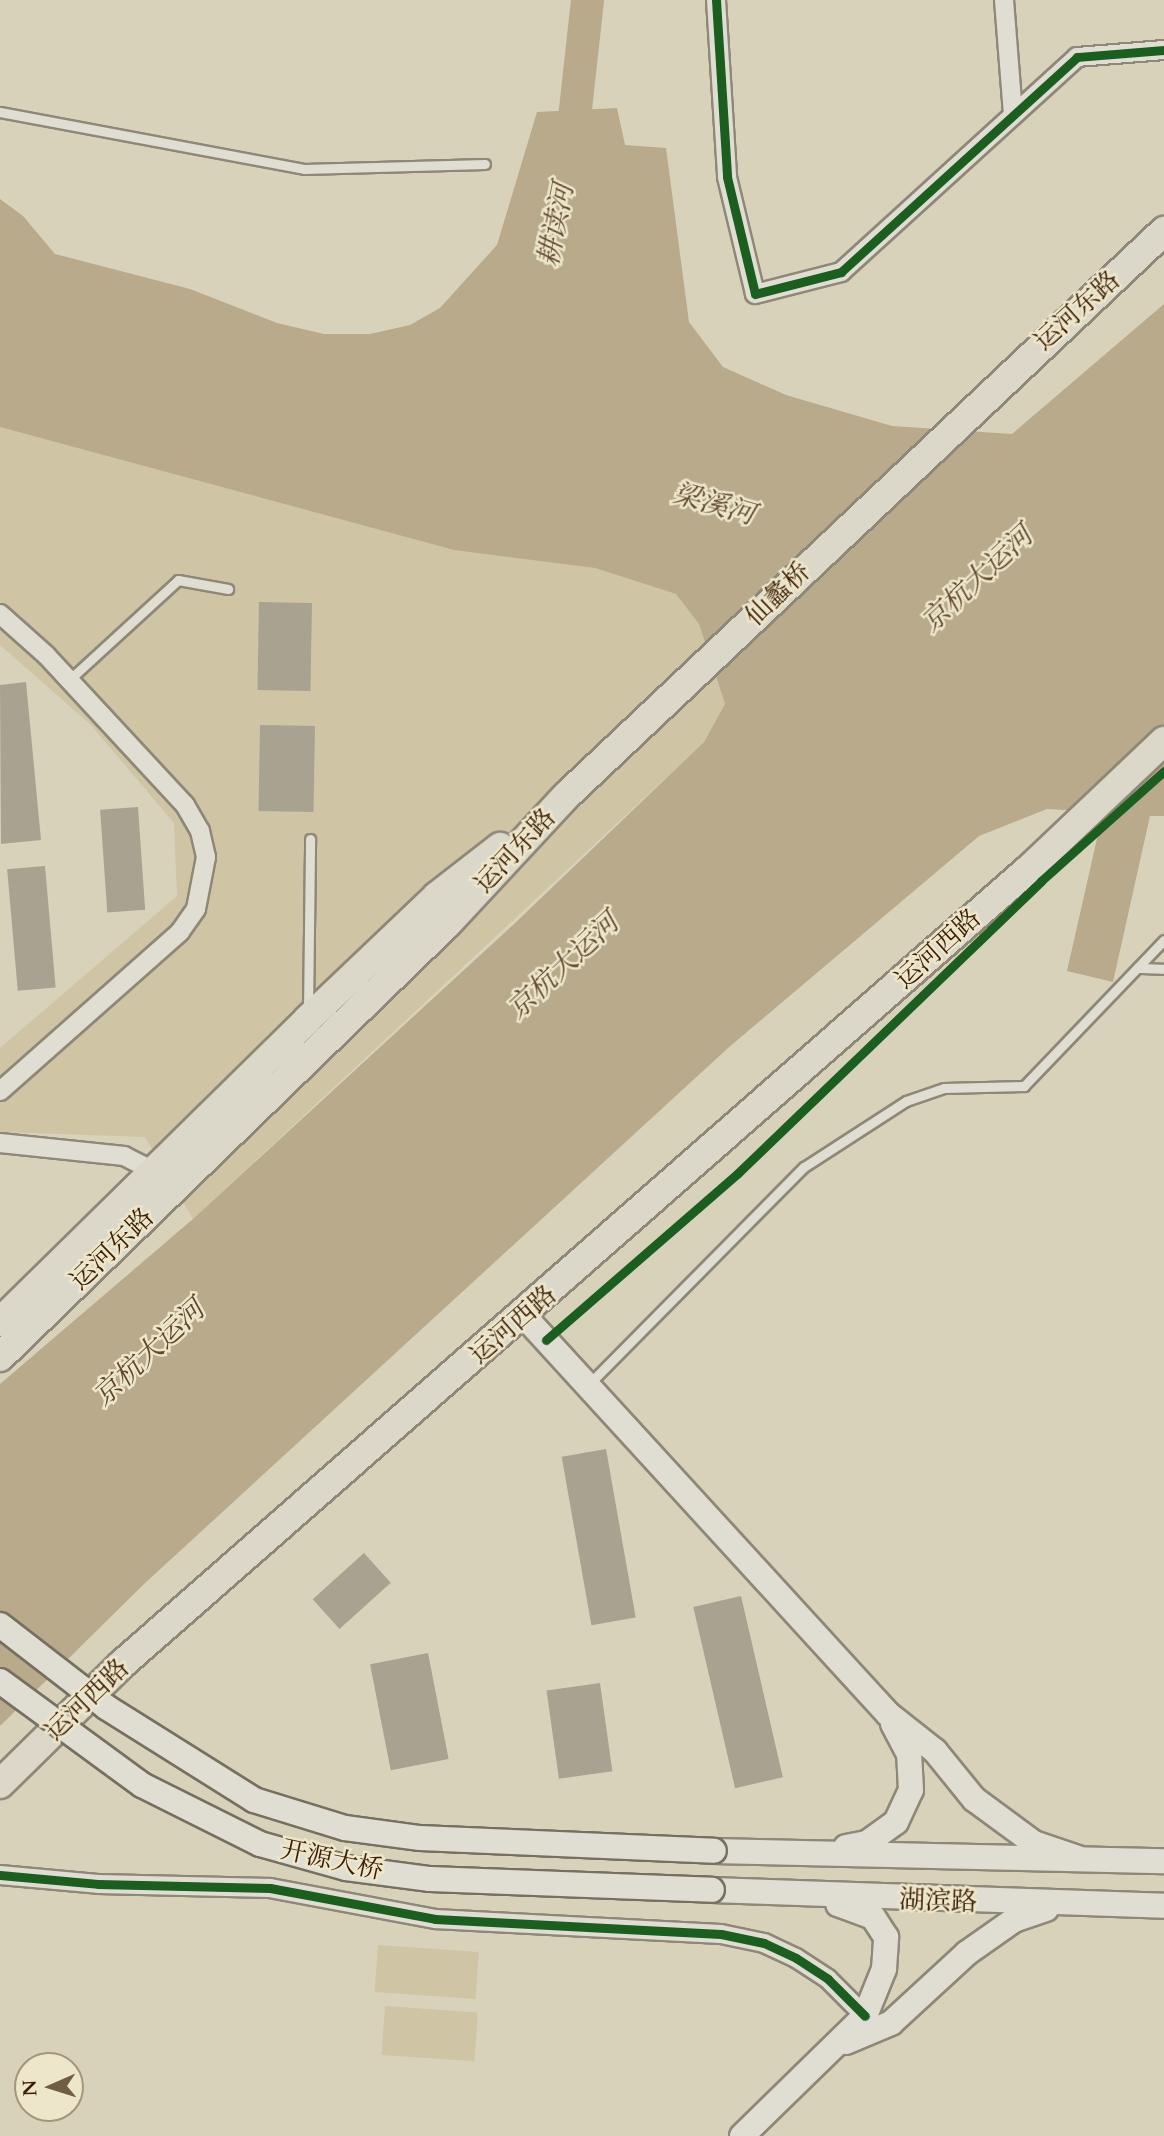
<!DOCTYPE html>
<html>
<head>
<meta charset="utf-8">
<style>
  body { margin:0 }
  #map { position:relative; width:1164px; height:2136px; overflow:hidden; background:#d8d2bb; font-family:Cardo,"Noto Serif SC",serif }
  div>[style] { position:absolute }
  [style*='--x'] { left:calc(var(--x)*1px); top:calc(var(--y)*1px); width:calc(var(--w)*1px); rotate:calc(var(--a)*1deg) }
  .green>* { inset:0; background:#cfc4a4; transform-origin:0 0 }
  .water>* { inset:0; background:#b8aa8a }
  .river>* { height:33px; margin:-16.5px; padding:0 16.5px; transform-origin:16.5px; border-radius:16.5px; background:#b8aa8a }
  .building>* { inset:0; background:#a8a291; transform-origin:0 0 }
  .roads { filter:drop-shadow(2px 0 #8f8777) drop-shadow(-2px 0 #8f8777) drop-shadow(0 2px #8f8777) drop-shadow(0 -2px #8f8777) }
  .service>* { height:9px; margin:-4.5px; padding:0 4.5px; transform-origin:4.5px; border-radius:4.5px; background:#e0ded2 }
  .minor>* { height:18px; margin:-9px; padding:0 9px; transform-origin:9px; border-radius:9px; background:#e0ded2 }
  .secondary>* { height:24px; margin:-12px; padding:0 12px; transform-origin:12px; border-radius:12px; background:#e0ded2 }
  .primary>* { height:28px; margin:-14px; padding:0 14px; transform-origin:14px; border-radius:14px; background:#dbd8ca }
  .bridges { filter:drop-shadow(2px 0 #776f60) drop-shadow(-2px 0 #776f60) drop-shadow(0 2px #776f60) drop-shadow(0 -2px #776f60) }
  .secondary-bridge>* { height:24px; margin:-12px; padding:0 12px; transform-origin:12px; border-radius:12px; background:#e0ded2 }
  .cycleway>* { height:9px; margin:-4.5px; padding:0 4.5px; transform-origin:4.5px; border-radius:4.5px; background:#1b5e20 }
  span { translate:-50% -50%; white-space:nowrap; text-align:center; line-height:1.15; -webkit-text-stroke:5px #ede6cb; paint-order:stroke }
  .street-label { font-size:26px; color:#3a1d04 }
  .water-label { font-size:28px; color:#61482c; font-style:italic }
  .north { position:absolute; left:14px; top:2052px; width:70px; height:70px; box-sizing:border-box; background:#ede6cb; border:2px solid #a5967b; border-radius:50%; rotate:267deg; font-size:19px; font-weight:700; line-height:28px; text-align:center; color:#3a1d04 }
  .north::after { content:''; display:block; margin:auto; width:24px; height:32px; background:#715c44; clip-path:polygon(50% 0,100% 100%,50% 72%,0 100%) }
</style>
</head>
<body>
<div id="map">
  <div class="green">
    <i style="clip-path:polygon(0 427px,454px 550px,595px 568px,676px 594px,699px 624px,725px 704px,704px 742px,193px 1219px,145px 1137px,0 1132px,0 1048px,177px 896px,174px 823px,91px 725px,0 645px)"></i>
    <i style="left:378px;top:1945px;width:101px;height:47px;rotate:4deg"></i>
    <i style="left:385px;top:2006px;width:93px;height:49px;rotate:4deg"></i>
  </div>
  <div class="water">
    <i style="clip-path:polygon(617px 108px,625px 145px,666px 148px,689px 322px,723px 367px,786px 395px,892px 426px,1012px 434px,1164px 304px,1164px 816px,1150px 816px,1113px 982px,1067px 971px,1103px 812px,1047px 809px,979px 836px,728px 1048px,144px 1584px,0 1726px,0 1384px,193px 1219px,513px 925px,704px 742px,725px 704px,699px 624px,676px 594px,595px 568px,454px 550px,0 427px,0 199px,23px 216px,55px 254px,190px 289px,277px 323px,324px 334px,370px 334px,410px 325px,440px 308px,497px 245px,537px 112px)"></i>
  </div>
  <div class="river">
    <i style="--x:570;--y:154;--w:155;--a:-83.7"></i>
  </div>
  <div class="building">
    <i style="left:259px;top:602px;width:53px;height:88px;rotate:1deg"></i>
    <i style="clip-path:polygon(26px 682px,41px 840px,1px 844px,0 685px)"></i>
    <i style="left:260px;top:725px;width:55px;height:86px;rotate:1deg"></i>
    <i style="left:138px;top:807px;width:103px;height:38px;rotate:86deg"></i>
    <i style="left:45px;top:866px;width:122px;height:38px;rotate:85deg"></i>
    <i style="left:606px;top:1449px;width:171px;height:45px;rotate:80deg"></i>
    <i style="left:364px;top:1553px;width:40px;height:69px;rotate:48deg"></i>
    <i style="left:741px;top:1596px;width:186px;height:49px;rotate:77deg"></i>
    <i style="left:428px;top:1653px;width:108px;height:59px;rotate:79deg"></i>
    <i style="left:600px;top:1683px;width:89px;height:54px;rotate:82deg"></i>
  </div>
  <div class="roads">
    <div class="service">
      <i style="--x:0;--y:112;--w:309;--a:10.6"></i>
      <i style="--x:304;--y:169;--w:181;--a:-1.6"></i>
      <i style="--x:69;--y:680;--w:148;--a:-42.5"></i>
      <i style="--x:178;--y:580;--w:51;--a:10.2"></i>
      <i style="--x:1138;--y:968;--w:26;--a:2"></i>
      <i style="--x:308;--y:1012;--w:173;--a:-89.3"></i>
      <i style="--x:588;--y:1385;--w:307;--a:-45.3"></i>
      <i style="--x:804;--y:1167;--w:121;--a:-32.9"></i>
      <i style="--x:906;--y:1101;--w:40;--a:-18.9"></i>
      <i style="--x:944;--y:1088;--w:80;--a:-1.4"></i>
      <i style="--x:1024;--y:1086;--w:202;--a:-46.2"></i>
    </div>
    <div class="minor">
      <i style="--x:716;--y:0;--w:177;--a:86.4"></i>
      <i style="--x:727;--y:177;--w:120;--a:76.5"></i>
      <i style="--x:755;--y:294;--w:89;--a:-14.3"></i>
      <i style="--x:841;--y:272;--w:319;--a:-42.3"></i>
      <i style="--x:1077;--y:57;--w:87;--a:-4.6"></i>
      <i style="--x:1004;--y:0;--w:115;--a:85.5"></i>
      <i style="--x:0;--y:614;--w:62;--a:41.7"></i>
      <i style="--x:46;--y:655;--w:205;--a:47.2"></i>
      <i style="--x:185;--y:805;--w:30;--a:60"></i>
      <i style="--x:200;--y:831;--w:27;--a:77"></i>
      <i style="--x:206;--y:857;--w:53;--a:100.9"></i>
      <i style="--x:196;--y:909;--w:28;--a:125"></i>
      <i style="--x:180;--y:932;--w:240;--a:138.5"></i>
      <i style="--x:0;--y:1143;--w:125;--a:6"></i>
      <i style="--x:124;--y:1156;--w:37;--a:27"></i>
      <i style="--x:0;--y:1875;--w:98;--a:5.2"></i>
      <i style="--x:98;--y:1884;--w:172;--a:1.3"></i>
      <i style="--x:270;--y:1888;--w:168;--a:10.6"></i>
      <i style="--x:435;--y:1919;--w:286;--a:3"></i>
      <i style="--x:721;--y:1934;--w:44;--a:11.8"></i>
      <i style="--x:764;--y:1943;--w:35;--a:25"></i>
      <i style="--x:796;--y:1958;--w:38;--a:33"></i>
      <i style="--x:828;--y:1979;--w:52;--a:45"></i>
    </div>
    <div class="secondary">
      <i style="--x:524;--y:1316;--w:539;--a:47.55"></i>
      <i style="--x:888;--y:1714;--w:60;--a:38.2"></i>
      <i style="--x:935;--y:1751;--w:62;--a:50.9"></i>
      <i style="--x:974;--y:1799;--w:74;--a:36.3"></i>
      <i style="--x:1034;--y:1843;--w:46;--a:18.8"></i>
      <i style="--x:846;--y:1847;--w:21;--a:-11"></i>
      <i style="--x:867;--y:1843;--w:36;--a:-36"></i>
      <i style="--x:896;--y:1822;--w:35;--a:-65"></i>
      <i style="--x:911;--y:1790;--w:36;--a:-93"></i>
      <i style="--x:909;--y:1754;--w:34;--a:-118"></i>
      <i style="--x:714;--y:1851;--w:450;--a:1.3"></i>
      <i style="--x:712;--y:1890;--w:452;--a:2"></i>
      <i style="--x:846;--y:2042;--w:49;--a:-22.9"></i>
      <i style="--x:891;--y:2023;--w:103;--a:-42.6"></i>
      <i style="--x:967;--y:1953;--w:57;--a:-35.1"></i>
      <i style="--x:1014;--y:1920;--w:34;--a:-19"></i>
      <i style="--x:742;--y:2136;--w:172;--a:-44.3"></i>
      <i style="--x:865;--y:2016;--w:51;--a:-68"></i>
      <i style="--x:884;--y:1969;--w:32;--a:-86"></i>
      <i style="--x:886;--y:1937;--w:24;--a:-123"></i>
      <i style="--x:873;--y:1917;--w:37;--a:-160"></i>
    </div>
    <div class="primary">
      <i style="--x:0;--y:1322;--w:432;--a:-44.5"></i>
      <i style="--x:308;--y:1019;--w:178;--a:-43.6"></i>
      <i style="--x:437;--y:896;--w:80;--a:-37.9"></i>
      <i style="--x:0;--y:1357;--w:624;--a:-44.09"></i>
      <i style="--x:448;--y:923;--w:173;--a:-47.1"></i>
      <i style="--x:566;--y:796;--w:823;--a:-43.37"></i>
      <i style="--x:0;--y:1784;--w:171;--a:-44.5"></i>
      <i style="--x:122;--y:1664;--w:1206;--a:-41.24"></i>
      <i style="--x:1029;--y:869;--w:186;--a:-43.5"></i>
    </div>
  </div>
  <div class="bridges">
    <div class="secondary-bridge">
      <i style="--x:0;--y:1625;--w:134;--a:37.7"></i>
      <i style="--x:106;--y:1707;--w:175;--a:32.1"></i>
      <i style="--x:254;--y:1800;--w:95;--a:17.1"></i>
      <i style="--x:345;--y:1828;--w:76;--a:7.6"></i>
      <i style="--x:420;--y:1838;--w:294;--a:2.5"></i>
      <i style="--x:0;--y:1681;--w:176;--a:36.2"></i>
      <i style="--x:142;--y:1785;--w:132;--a:26.6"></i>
      <i style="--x:260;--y:1844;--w:89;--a:15.6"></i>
      <i style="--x:346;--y:1868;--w:85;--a:7.5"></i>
      <i style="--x:430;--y:1879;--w:282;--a:2.2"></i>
    </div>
  </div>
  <div class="cycleway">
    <i style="--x:716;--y:0;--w:177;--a:86.4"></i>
    <i style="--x:727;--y:177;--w:120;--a:76.5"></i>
    <i style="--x:755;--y:294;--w:89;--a:-14.3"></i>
    <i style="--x:841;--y:272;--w:319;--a:-42.3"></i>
    <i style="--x:1077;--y:57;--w:87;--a:-4.6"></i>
    <i style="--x:546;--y:1340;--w:254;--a:-41"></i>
    <i style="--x:738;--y:1173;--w:421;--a:-43.9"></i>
    <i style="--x:1041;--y:881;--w:165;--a:-41.8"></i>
    <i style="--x:0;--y:1875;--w:98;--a:5.2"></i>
    <i style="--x:98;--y:1884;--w:172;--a:1.3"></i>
    <i style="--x:270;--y:1888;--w:168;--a:10.6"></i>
    <i style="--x:435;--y:1919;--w:286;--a:3"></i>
    <i style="--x:721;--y:1934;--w:44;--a:11.8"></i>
    <i style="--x:764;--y:1943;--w:35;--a:25"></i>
    <i style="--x:796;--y:1958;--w:38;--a:33"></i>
    <i style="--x:828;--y:1979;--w:52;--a:45"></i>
  </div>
  <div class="street-label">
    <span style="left:1077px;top:311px;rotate:-42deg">运河东路</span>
    <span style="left:778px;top:594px;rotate:-44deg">仙蠡桥</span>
    <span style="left:515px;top:851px;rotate:-47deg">运河东路</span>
    <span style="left:938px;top:949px;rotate:-42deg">运河西路</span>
    <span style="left:112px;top:1249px;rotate:-44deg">运河东路</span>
    <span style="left:513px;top:1325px;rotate:-41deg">运河西路</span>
    <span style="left:87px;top:1700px;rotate:-44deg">运河西路</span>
    <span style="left:332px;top:1860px;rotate:12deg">开源大桥</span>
    <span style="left:938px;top:1901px;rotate:2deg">湖滨路</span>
  </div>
  <div class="water-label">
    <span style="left:556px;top:225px;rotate:-79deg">耕读河</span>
    <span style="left:714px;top:504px;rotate:16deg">梁溪河</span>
    <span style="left:977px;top:579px;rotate:-43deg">京杭大运河</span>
    <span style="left:563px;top:966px;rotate:-43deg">京杭大运河</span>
    <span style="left:149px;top:1353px;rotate:-43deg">京杭大运河</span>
  </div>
  <div class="north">N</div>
</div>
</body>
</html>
